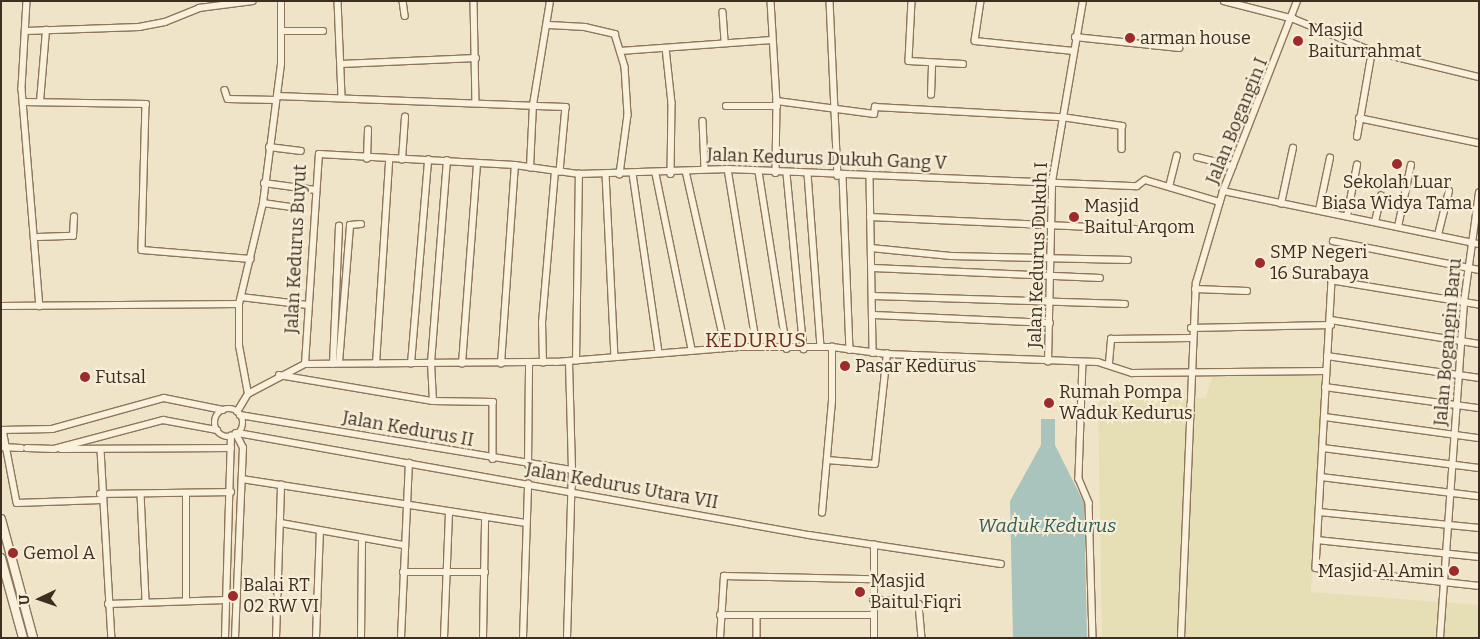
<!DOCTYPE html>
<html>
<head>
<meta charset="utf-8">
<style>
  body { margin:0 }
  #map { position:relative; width:1480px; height:639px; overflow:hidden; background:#f0e4c8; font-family:Bitter,serif }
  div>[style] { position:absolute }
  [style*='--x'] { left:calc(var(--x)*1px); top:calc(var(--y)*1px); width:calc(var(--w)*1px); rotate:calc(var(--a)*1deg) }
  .farmland>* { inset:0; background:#e6deb5 }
  .water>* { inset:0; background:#a9c4bc }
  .roads { filter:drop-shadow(1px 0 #8d765c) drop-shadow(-1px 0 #8d765c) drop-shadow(0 1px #8d765c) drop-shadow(0 -1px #8d765c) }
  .street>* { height:5.5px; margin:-2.75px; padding:0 2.75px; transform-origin:2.75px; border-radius:2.75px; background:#faf1dc }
  .street>.ring { margin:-2.75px; padding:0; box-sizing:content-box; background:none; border:5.5px solid #faf1dc; border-radius:50% }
  .secondary>* { height:8px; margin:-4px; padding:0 4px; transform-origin:4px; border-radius:4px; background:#faf1dc }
  .dots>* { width:14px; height:14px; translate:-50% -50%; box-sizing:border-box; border:2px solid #f7eed8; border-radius:50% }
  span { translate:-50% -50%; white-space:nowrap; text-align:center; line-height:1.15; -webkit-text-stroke:4px #f7eed8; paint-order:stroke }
  .poi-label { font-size:18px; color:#3d2e20 }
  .left { translate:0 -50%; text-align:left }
  .right { translate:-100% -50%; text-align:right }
  .street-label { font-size:18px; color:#3d2e20 }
  .water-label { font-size:19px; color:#2f5d5a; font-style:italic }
  .quarter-label { font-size:20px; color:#6b2e1e; letter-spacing:1px }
  .frame { position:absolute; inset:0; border:2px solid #3d2e20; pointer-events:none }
  .north { position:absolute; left:15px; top:574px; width:50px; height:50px; -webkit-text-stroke:4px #f7eed8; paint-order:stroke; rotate:267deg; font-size:14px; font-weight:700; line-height:20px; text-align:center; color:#3d2e20 }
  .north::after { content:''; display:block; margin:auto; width:18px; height:22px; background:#3d2e20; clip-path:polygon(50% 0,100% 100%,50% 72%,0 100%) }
</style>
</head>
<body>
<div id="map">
  <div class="farmland">
    <i style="clip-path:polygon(1215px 370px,1324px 372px,1311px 592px,1479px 605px,1479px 638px,1102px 638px,1098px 401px,1205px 398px)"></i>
  </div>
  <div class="water">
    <i style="clip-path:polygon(1041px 419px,1055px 419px,1055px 445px,1084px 503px,1087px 638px,1013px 638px,1010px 501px,1041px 445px)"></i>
  </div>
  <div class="roads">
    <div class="street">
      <i style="--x:27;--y:1;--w:88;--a:93.3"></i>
      <i style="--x:22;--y:89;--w:218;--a:85.3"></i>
      <i style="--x:338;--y:1;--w:97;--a:87.6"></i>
      <i style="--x:403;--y:1;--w:15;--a:82"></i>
      <i style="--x:474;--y:1;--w:101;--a:88.9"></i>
      <i style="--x:771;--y:1;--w:100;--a:86.6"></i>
      <i style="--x:777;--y:101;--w:72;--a:90.8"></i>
      <i style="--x:830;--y:1;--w:175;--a:87.4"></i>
      <i style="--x:912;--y:1;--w:60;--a:92.9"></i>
      <i style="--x:909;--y:61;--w:54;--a:3.2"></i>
      <i style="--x:981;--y:1;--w:40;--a:98.5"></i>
      <i style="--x:975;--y:41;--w:99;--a:5.8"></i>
      <i style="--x:1224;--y:1;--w:72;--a:14.4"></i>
      <i style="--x:1294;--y:19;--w:84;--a:22.3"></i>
      <i style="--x:1372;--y:51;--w:110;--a:13.7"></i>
      <i style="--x:723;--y:12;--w:31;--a:86"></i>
      <i style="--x:549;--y:25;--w:36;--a:3"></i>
      <i style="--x:585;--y:27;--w:31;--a:13"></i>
      <i style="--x:615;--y:34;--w:34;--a:73"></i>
      <i style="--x:625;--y:67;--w:48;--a:86.4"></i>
      <i style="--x:628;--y:115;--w:60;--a:97.7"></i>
      <i style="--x:26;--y:31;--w:113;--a:-2"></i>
      <i style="--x:139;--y:27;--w:26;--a:-11"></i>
      <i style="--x:165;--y:22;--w:37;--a:-22"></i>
      <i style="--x:199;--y:8;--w:54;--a:-7.4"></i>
      <i style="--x:281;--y:31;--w:42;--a:0"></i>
      <i style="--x:1075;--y:37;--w:105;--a:6"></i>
      <i style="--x:666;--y:48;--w:55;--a:83.8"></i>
      <i style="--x:672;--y:103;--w:71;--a:90.8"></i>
      <i style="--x:620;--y:51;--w:152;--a:-4.1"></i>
      <i style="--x:341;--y:64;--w:135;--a:-2.5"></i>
      <i style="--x:225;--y:90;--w:9;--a:72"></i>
      <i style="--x:228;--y:99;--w:48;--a:1.2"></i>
      <i style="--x:931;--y:95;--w:31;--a:-88"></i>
      <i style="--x:277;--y:96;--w:289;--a:2.2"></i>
      <i style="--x:566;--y:107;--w:65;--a:95.3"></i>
      <i style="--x:777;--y:101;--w:98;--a:7.6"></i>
      <i style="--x:874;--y:114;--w:7;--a:-82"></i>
      <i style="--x:875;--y:107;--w:187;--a:3.1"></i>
      <i style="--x:1062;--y:117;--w:61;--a:8.5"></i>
      <i style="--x:1122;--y:126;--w:23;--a:90"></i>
      <i style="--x:24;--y:102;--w:122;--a:0.9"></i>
      <i style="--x:146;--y:104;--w:146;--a:91.6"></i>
      <i style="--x:142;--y:250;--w:109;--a:4.7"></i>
      <i style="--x:40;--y:102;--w:72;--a:-85.2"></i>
      <i style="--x:726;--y:106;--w:51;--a:0"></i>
      <i style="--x:1359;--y:118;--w:123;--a:11.8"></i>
      <i style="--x:703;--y:121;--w:48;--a:87.6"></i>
      <i style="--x:1357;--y:137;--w:87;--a:-80.1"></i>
      <i style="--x:269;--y:147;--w:32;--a:7"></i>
      <i style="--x:1197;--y:157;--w:37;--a:14"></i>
      <i style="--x:367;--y:159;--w:29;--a:-88"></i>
      <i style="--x:402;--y:160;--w:43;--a:-86"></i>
      <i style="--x:530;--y:168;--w:63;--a:-87.3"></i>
      <i style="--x:533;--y:105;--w:105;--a:-80.7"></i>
      <i style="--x:728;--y:169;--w:180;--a:80.7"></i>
      <i style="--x:686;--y:171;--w:181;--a:77.3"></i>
      <i style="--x:759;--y:172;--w:179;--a:81"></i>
      <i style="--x:606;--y:174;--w:182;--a:87.2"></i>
      <i style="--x:633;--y:174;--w:181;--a:81.7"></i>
      <i style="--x:656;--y:174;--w:180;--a:78.4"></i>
      <i style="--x:787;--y:174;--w:176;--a:84.5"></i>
      <i style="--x:808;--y:174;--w:173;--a:85.7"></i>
      <i style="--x:843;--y:176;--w:174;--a:87.7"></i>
      <i style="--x:870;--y:177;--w:176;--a:89"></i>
      <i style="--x:264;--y:183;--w:52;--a:7.7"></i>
      <i style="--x:1169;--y:187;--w:32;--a:-76"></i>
      <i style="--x:1223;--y:191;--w:261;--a:11.7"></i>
      <i style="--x:263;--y:203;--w:29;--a:8"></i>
      <i style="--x:1281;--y:204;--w:57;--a:-77.9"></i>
      <i style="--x:1319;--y:210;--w:53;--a:-78.1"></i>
      <i style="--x:1347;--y:216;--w:52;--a:-78.9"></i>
      <i style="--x:870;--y:217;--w:265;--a:2.6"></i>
      <i style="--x:1375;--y:222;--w:27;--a:-77"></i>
      <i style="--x:1398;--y:227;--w:63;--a:-78.2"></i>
      <i style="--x:1438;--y:235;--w:45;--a:-76"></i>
      <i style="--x:38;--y:237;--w:35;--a:-2"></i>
      <i style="--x:73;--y:236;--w:19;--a:-87"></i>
      <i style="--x:1333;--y:241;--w:149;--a:11.2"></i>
      <i style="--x:871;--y:248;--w:80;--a:5.7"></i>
      <i style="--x:951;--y:256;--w:177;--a:1.3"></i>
      <i style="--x:873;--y:268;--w:227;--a:2.5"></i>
      <i style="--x:1195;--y:289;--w:52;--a:2.2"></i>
      <i style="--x:874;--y:296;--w:251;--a:1.8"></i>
      <i style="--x:241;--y:297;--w:67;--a:6.8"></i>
      <i style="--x:1479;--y:305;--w:149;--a:-170.7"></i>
      <i style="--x:1332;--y:281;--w:287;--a:93.2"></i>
      <i style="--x:1316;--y:568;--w:164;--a:6.3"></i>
      <i style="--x:1;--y:306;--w:238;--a:-0.5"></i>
      <i style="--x:874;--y:315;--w:176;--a:2.6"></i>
      <i style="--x:1331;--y:320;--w:150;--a:9.2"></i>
      <i style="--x:1191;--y:328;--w:140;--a:-1.2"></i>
      <i style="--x:1327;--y:356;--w:154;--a:8.2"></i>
      <i style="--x:576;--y:361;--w:187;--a:-89.1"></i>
      <i style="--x:1048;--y:362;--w:180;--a:-88.7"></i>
      <i style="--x:1052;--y:182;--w:184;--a:-80.3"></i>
      <i style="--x:1083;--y:362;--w:117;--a:92"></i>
      <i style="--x:1079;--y:479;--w:26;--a:67"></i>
      <i style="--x:1089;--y:503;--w:135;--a:88.3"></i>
      <i style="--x:339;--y:363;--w:138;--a:-85.4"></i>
      <i style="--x:350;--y:225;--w:11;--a:-5"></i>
      <i style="--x:543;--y:363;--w:40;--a:-91.4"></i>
      <i style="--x:542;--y:323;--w:152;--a:-85.1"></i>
      <i style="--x:1109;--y:363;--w:24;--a:-85"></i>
      <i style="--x:1111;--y:339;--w:79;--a:-0.7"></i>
      <i style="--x:305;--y:364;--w:210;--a:-86.2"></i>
      <i style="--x:319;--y:154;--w:196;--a:3.2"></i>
      <i style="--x:515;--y:165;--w:65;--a:8"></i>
      <i style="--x:579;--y:174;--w:149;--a:-1.9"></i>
      <i style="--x:728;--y:169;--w:409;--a:2.4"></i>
      <i style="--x:1137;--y:186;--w:10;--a:-37"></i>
      <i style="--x:1145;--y:180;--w:78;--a:16.3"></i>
      <i style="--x:333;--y:364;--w:138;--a:-87.5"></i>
      <i style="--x:376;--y:364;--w:203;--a:-86.3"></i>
      <i style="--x:411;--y:364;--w:205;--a:-85.2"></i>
      <i style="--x:462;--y:364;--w:201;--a:-85.7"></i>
      <i style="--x:501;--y:364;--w:199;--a:-86"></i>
      <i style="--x:279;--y:375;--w:156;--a:9.6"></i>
      <i style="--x:433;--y:401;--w:60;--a:1"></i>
      <i style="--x:493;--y:402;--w:57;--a:90"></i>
      <i style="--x:1325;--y:387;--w:155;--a:7.8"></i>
      <i style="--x:248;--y:394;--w:64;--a:-27.8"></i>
      <i style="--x:305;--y:364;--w:251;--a:-0.5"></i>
      <i style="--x:556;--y:362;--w:183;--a:-4.7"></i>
      <i style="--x:738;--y:347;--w:94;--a:0"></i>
      <i style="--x:832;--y:347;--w:55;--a:7.3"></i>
      <i style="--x:887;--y:354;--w:211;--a:2.2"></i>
      <i style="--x:1098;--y:362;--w:36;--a:18"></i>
      <i style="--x:1132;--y:373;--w:194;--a:-0.6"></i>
      <i style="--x:433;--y:401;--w:38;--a:-93"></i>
      <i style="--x:431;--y:363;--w:203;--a:-85.5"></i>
      <i class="ring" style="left:215px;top:409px;width:22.5px;height:22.5px"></i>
      <i style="--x:237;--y:412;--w:21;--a:-59"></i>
      <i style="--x:248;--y:394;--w:49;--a:-100.6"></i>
      <i style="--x:239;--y:346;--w:42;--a:-90"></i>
      <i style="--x:239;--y:304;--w:104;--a:-76.6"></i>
      <i style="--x:263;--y:203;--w:140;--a:-82.6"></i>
      <i style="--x:281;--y:64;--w:63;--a:-90"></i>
      <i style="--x:240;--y:415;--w:337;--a:9.4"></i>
      <i style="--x:1325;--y:417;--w:155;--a:7.8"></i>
      <i style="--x:1;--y:430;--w:51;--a:-1.1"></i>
      <i style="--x:52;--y:429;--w:116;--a:-15.5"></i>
      <i style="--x:164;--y:398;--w:60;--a:11.5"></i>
      <i style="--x:3;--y:430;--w:74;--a:79.1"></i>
      <i style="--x:17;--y:503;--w:84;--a:-2"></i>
      <i style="--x:238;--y:433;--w:580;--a:10.13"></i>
      <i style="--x:809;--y:535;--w:194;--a:8.6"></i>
      <i style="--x:1;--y:447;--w:20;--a:3"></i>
      <i style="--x:27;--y:448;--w:27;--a:2"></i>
      <i style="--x:54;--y:449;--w:113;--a:-14.9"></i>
      <i style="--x:163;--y:420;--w:55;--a:10.5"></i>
      <i style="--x:1323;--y:448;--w:157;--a:7.3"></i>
      <i style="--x:61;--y:449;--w:170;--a:-0.3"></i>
      <i style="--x:101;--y:450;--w:188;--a:86.7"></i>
      <i style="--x:827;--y:460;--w:48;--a:4.8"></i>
      <i style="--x:875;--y:464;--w:111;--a:-83.8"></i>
      <i style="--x:528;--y:465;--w:102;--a:-89.4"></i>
      <i style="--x:1321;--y:477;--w:159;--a:6.9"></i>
      <i style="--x:242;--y:479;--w:287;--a:8.8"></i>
      <i style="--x:100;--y:494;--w:131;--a:-0.9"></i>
      <i style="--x:141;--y:494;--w:108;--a:87.3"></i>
      <i style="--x:1319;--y:512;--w:161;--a:5.7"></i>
      <i style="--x:822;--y:513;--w:113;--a:-84.9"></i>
      <i style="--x:832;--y:400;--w:53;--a:-90"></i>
      <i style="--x:281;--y:523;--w:124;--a:10.2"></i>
      <i style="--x:1317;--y:540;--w:163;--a:6"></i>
      <i style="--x:403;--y:572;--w:82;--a:0"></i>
      <i style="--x:873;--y:599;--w:46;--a:6.2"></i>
      <i style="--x:919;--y:604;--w:34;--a:85"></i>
      <i style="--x:186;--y:600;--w:105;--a:-90"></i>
      <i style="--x:108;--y:604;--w:118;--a:-1.9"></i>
      <i style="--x:720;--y:615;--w:153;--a:0"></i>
      <i style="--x:757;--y:615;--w:23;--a:90"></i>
      <i style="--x:225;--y:638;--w:202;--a:-88.3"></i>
      <i style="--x:235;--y:638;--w:190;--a:-87.6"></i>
      <i style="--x:243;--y:448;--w:16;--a:-117"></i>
      <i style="--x:276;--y:638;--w:153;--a:-88.1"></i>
      <i style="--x:316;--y:638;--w:107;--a:-87.9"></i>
      <i style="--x:361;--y:638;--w:99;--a:-89.4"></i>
      <i style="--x:401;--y:638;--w:175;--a:-87.4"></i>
      <i style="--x:444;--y:638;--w:126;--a:-87.7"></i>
      <i style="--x:483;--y:638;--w:119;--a:-89"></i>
      <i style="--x:523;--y:638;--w:154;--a:-88.1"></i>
      <i style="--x:567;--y:638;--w:168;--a:-88.3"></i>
      <i style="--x:572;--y:470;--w:108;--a:-91.6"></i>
      <i style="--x:720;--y:638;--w:62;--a:-86.3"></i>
      <i style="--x:724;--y:576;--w:149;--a:1.2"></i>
      <i style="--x:874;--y:638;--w:93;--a:-90"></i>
      <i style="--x:1181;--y:638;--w:355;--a:-87.6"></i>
      <i style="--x:1196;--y:283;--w:96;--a:-73.6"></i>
      <i style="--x:1223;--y:191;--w:204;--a:-68.7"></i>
      <i style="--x:1440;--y:638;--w:337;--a:-85.9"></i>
      <i style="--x:1464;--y:302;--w:110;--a:-82.2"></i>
    </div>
    <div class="secondary">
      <i style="--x:1;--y:519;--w:123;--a:74.9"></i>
      <i style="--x:1;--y:558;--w:83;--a:74.6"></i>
    </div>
  </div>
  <div class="dots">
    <i style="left:1130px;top:38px;background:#9e2a2b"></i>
    <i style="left:1298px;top:41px;background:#9e2a2b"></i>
    <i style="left:1397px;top:164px;background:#9e2a2b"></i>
    <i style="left:1074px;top:217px;background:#9e2a2b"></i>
    <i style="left:1260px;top:263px;background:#9e2a2b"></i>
    <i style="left:845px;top:366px;background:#9e2a2b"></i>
    <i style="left:85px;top:377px;background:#9e2a2b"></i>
    <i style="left:1049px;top:403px;background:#9e2a2b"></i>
    <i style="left:13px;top:553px;background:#9e2a2b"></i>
    <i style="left:1454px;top:571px;background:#9e2a2b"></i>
    <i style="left:860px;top:592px;background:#9e2a2b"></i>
    <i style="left:233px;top:596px;background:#9e2a2b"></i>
  </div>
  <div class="poi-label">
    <span class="left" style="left:1308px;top:41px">Masjid<br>Baiturrahmat</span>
    <span class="left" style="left:1140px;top:38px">arman house</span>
    <span style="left:1397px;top:193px">Sekolah Luar<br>Biasa Widya Tama</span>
    <span class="left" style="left:1084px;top:217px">Masjid<br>Baitul Arqom</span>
    <span class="left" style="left:1270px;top:263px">SMP Negeri<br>16 Surabaya</span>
    <span class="left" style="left:855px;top:366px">Pasar Kedurus</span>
    <span class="left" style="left:95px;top:377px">Futsal</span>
    <span class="left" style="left:1059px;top:403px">Rumah Pompa<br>Waduk Kedurus</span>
    <span class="left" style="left:23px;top:553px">Gemol A</span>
    <span class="right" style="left:1444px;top:571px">Masjid Al Amin</span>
    <span class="left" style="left:870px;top:592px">Masjid<br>Baitul Fiqri</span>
    <span class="left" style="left:243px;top:596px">Balai RT<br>02 RW VI</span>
  </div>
  <div class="street-label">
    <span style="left:1237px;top:121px;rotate:-68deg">Jalan Bogangin I</span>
    <span style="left:827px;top:159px;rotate:2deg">Jalan Kedurus Dukuh Gang V</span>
    <span style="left:296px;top:249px;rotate:-87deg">Jalan Kedurus Buyut</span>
    <span style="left:1038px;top:255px;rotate:-88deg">Jalan Kedurus Dukuh I</span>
    <span style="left:1448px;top:342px;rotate:-85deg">Jalan Bogangin Baru</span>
    <span style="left:408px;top:429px;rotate:10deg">Jalan Kedurus II</span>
    <span style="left:622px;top:486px;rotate:10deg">Jalan Kedurus Utara VII</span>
  </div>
  <div class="water-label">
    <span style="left:1047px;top:526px">Waduk Kedurus</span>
  </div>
  <div class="quarter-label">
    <span style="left:756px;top:340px">KEDURUS</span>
  </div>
  <div class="frame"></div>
  <div class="north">U</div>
</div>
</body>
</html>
